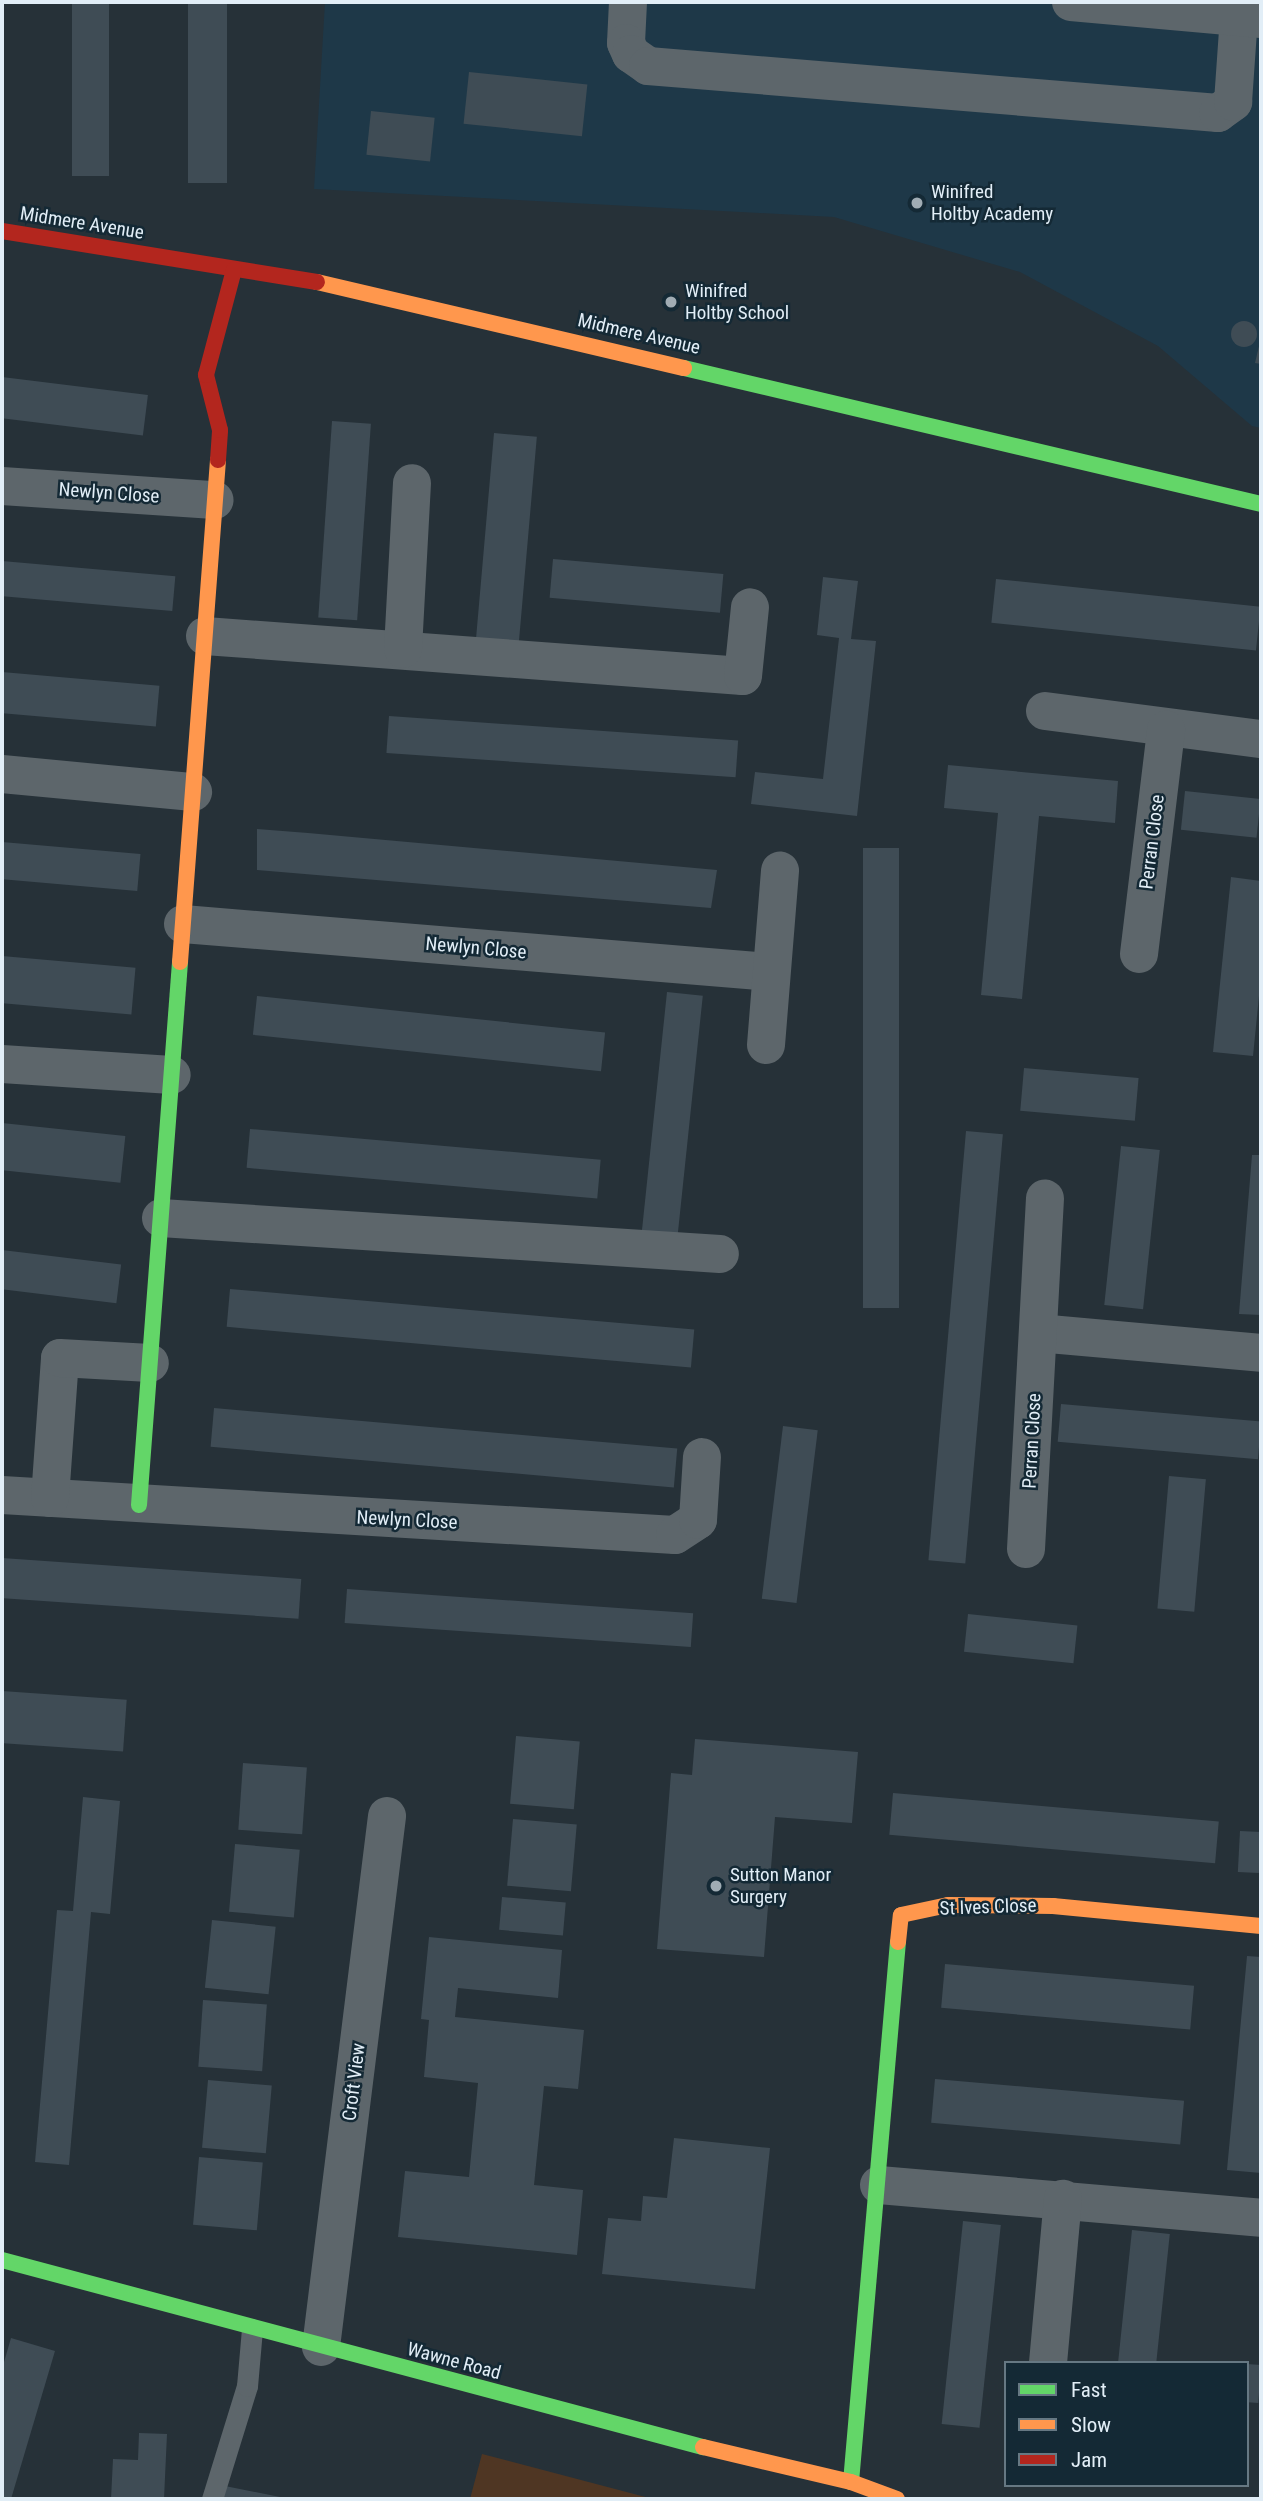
<!DOCTYPE html>
<html>
<head>
<meta charset="utf-8">
<style>
  body { margin:0 }
  #map { position:relative; width:1263px; height:2501px; overflow:hidden; background:#263138; font-family:"Roboto Condensed",sans-serif }
  div>[style] { position:absolute }
  [style*='--x'] { left:calc(var(--x)*1px); top:calc(var(--y)*1px); width:calc(var(--w)*1px); rotate:calc(var(--a)*1deg) }
  .built>* { inset:0; background:#1e3848 }
  .green>* { inset:0; background:#4f3623 }
  .building>* { inset:0; background:#3f4c55; transform-origin:0 0 }
  .round { border-radius:50% }
  .lane>* { height:21px; margin:-10.5px; padding:0 10.5px; transform-origin:10.5px; border-radius:10.5px; background:#5d666b }
  .street>* { height:38px; margin:-19px; padding:0 19px; transform-origin:19px; border-radius:19px; background:#5d666b }
  .fast>* { height:16px; margin:-8px; padding:0 8px; transform-origin:8px; border-radius:8px; background:#63d668 }
  .slow>* { height:16px; margin:-8px; padding:0 8px; transform-origin:8px; border-radius:8px; background:#ff974d }
  .jam>* { height:16px; margin:-8px; padding:0 8px; transform-origin:8px; border-radius:8px; background:#b3261e }
  .dots>* { width:19px; height:19px; translate:-50% -50%; box-sizing:border-box; border:4px solid #142935; border-radius:50% }
  span { translate:-50% -50%; white-space:nowrap; text-align:center; line-height:1.15; -webkit-text-stroke:5px #142935; paint-order:stroke }
  .poi-label { font-size:19px; color:#e2eef7 }
  .left { translate:0 -50%; text-align:left }
  .street-label { font-size:19px; color:#e2eef7 }
  .frame { position:absolute; inset:0; border:4px solid #e2eef7; pointer-events:none }
  .legend { position:absolute; left:1004px; top:2361px; width:245px; height:126px; box-sizing:border-box; background:#142935; border:2px solid #667883; margin:0; padding:9px 12px; list-style:none; font-size:21px; color:#e2eef7 }
  .legend li { display:flex; align-items:center; gap:14px; height:35px }
  .legend b { width:35px; border:2px solid #667883 }
</style>
</head>
<body>
<div id="map">
  <div class="built">
    <i style="clip-path:polygon(325px 2px,1261px 2px,1261px 428px,1252px 426px,1158px 346px,1020px 272px,834px 217px,314px 189px)"></i>
  </div>
  <div class="green">
    <i style="clip-path:polygon(482px 2454px,653px 2499px,470px 2499px)"></i>
  </div>
  <div class="building">
    <i style="left:72px;top:2px;width:37px;height:174px"></i>
    <i style="left:188px;top:2px;width:39px;height:181px"></i>
    <i style="left:469px;top:72px;width:119px;height:52px;rotate:6deg"></i>
    <i style="left:371px;top:111px;width:64px;height:44px;rotate:6deg"></i>
    <i class="round" style="left:1231px;top:321px;width:26px;height:26px"></i>
    <i style="clip-path:polygon(1260px 342px,1261px 342px,1261px 364px,1255px 363px)"></i>
    <i style="left:2px;top:377px;width:147px;height:41px;rotate:7deg"></i>
    <i style="left:332px;top:421px;width:39px;height:197px;rotate:4deg"></i>
    <i style="left:494px;top:433px;width:43px;height:208px;rotate:5deg"></i>
    <i style="left:553px;top:559px;width:171px;height:39px;rotate:5deg"></i>
    <i style="left:2px;top:561px;width:174px;height:35px;rotate:5deg"></i>
    <i style="clip-path:polygon(823px 577px,858px 581px,851px 639px,876px 641px,857px 816px,751px 804px,755px 772px,823px 779px,839px 638px,817px 635px)"></i>
    <i style="left:996px;top:579px;width:266px;height:44px;rotate:6deg"></i>
    <i style="left:2px;top:672px;width:158px;height:41px;rotate:5deg"></i>
    <i style="left:389px;top:716px;width:350px;height:37px;rotate:4deg"></i>
    <i style="clip-path:polygon(948px 765px,1118px 781px,1115px 823px,1039px 816px,1022px 999px,981px 995px,998px 813px,944px 808px)"></i>
    <i style="left:1185px;top:791px;width:76px;height:39px;rotate:6deg"></i>
    <i style="clip-path:polygon(257px 829px,308px 833px,717px 870px,711px 908px,257px 870px)"></i>
    <i style="left:2px;top:842px;width:139px;height:37px;rotate:5deg"></i>
    <i style="left:863px;top:848px;width:36px;height:460px"></i>
    <i style="clip-path:polygon(1231px 877px,1261px 881px,1261px 976px,1253px 1056px,1213px 1052px)"></i>
    <i style="left:2px;top:956px;width:134px;height:47px;rotate:5deg"></i>
    <i style="left:667px;top:992px;width:36px;height:249px;rotate:6deg"></i>
    <i style="left:257px;top:996px;width:350px;height:39px;rotate:6deg"></i>
    <i style="left:1024px;top:1068px;width:115px;height:43px;rotate:5deg"></i>
    <i style="left:2px;top:1123px;width:124px;height:47px;rotate:6deg"></i>
    <i style="left:250px;top:1129px;width:352px;height:39px;rotate:5deg"></i>
    <i style="left:966px;top:1131px;width:37px;height:431px;rotate:5deg"></i>
    <i style="left:1121px;top:1146px;width:39px;height:160px;rotate:6deg"></i>
    <i style="clip-path:polygon(1252px 1155px,1261px 1155px,1261px 1315px,1239px 1314px)"></i>
    <i style="left:2px;top:1250px;width:120px;height:39px;rotate:7deg"></i>
    <i style="left:230px;top:1289px;width:466px;height:38px;rotate:5deg"></i>
    <i style="left:1061px;top:1404px;width:201px;height:38px;rotate:5deg"></i>
    <i style="left:214px;top:1408px;width:465px;height:39px;rotate:5deg"></i>
    <i style="left:783px;top:1426px;width:35px;height:174px;rotate:7deg"></i>
    <i style="left:1169px;top:1476px;width:37px;height:133px;rotate:5deg"></i>
    <i style="left:2px;top:1558px;width:300px;height:40px;rotate:4deg"></i>
    <i style="left:347px;top:1589px;width:347px;height:34px;rotate:4deg"></i>
    <i style="left:968px;top:1614px;width:110px;height:38px;rotate:6deg"></i>
    <i style="left:2px;top:1691px;width:125px;height:52px;rotate:4deg"></i>
    <i style="left:516px;top:1736px;width:64px;height:68px;rotate:5deg"></i>
    <i style="clip-path:polygon(695px 1739px,858px 1752px,852px 1823px,775px 1817px,764px 1957px,657px 1949px,671px 1773px,692px 1775px)"></i>
    <i style="left:243px;top:1763px;width:64px;height:67px;rotate:4deg"></i>
    <i style="left:893px;top:1793px;width:327px;height:42px;rotate:5deg"></i>
    <i style="clip-path:polygon(83px 1797px,120px 1801px,110px 1914px,91px 1912px,69px 2165px,35px 2162px,57px 1910px,73px 1911px)"></i>
    <i style="left:513px;top:1819px;width:64px;height:67px;rotate:5deg"></i>
    <i style="left:1240px;top:1831px;width:21px;height:41px;rotate:3deg"></i>
    <i style="left:235px;top:1844px;width:65px;height:68px;rotate:5deg"></i>
    <i style="left:502px;top:1897px;width:64px;height:33px;rotate:5deg"></i>
    <i style="left:212px;top:1920px;width:64px;height:68px;rotate:6deg"></i>
    <i style="clip-path:polygon(429px 1937px,562px 1950px,558px 1998px,458px 1988px,455px 2017px,584px 2030px,578px 2089px,544px 2086px,534px 2185px,583px 2190px,577px 2255px,398px 2237px,405px 2171px,469px 2177px,478px 2083px,424px 2077px,429px 2020px,421px 2019px)"></i>
    <i style="clip-path:polygon(1247px 1956px,1261px 1957px,1261px 2173px,1227px 2170px)"></i>
    <i style="left:945px;top:1964px;width:250px;height:44px;rotate:5deg"></i>
    <i style="left:203px;top:2000px;width:64px;height:67px;rotate:4deg"></i>
    <i style="left:935px;top:2079px;width:250px;height:44px;rotate:5deg"></i>
    <i style="left:208px;top:2080px;width:64px;height:68px;rotate:5deg"></i>
    <i style="clip-path:polygon(674px 2138px,770px 2148px,755px 2289px,602px 2274px,608px 2218px,641px 2221px,643px 2196px,667px 2198px)"></i>
    <i style="left:199px;top:2157px;width:64px;height:68px;rotate:5deg"></i>
    <i style="left:963px;top:2221px;width:38px;height:204px;rotate:6deg"></i>
    <i style="left:1132px;top:2230px;width:38px;height:134px;rotate:6deg"></i>
    <i style="clip-path:polygon(11px 2338px,55px 2351px,11px 2499px,2px 2499px,2px 2369px)"></i>
    <i style="left:1247px;top:2364px;width:14px;height:38px;rotate:4deg"></i>
    <i style="clip-path:polygon(139px 2433px,167px 2434px,164px 2499px,111px 2499px,113px 2459px,138px 2460px)"></i>
    <i style="clip-path:polygon(220px 2485px,285px 2498px,285px 2499px,217px 2499px)"></i>
  </div>
  <div class="lane">
    <i style="--x:212;--y:2499;--w:118;--a:-72.8"></i>
    <i style="--x:247;--y:2386;--w:57;--a:-85"></i>
  </div>
  <div class="street">
    <i style="--x:628;--y:2;--w:41;--a:92.8"></i>
    <i style="--x:626;--y:43;--w:12;--a:66"></i>
    <i style="--x:631;--y:54;--w:21;--a:35"></i>
    <i style="--x:648;--y:66;--w:572;--a:4.71"></i>
    <i style="--x:1218;--y:113;--w:19;--a:-36"></i>
    <i style="--x:1233;--y:102;--w:85;--a:-86"></i>
    <i style="--x:1071;--y:2;--w:191;--a:5.1"></i>
    <i style="--x:2;--y:486;--w:213;--a:3.8"></i>
    <i style="--x:205;--y:636;--w:539;--a:4.25"></i>
    <i style="--x:743;--y:676;--w:69;--a:-84.2"></i>
    <i style="--x:403;--y:649;--w:166;--a:-86.9"></i>
    <i style="--x:1045;--y:711;--w:218;--a:7.4"></i>
    <i style="--x:2;--y:774;--w:192;--a:5.4"></i>
    <i style="--x:183;--y:924;--w:589;--a:4.67"></i>
    <i style="--x:1139;--y:954;--w:226;--a:-83.1"></i>
    <i style="--x:766;--y:1045;--w:175;--a:-85.4"></i>
    <i style="--x:2;--y:1064;--w:170;--a:3.7"></i>
    <i style="--x:161;--y:1218;--w:560;--a:3.68"></i>
    <i style="--x:1038;--y:1333;--w:224;--a:5.1"></i>
    <i style="--x:2;--y:1495;--w:674;--a:3.4"></i>
    <i style="--x:675;--y:1535;--w:27;--a:-33"></i>
    <i style="--x:698;--y:1520;--w:63;--a:-86.4"></i>
    <i style="--x:50;--y:1498;--w:140;--a:-85.9"></i>
    <i style="--x:60;--y:1358;--w:90;--a:3.2"></i>
    <i style="--x:1026;--y:1549;--w:351;--a:-86.9"></i>
    <i style="--x:879;--y:2185;--w:383;--a:4.9"></i>
    <i style="--x:321;--y:2347;--w:535;--a:-82.91"></i>
    <i style="--x:1048;--y:2363;--w:165;--a:-84.8"></i>
  </div>
  <div class="fast">
    <i style="--x:684;--y:368;--w:593;--a:13.26"></i>
    <i style="--x:139;--y:1505;--w:545;--a:-85.68"></i>
    <i style="--x:2;--y:2260;--w:726;--a:14.94"></i>
    <i style="--x:851;--y:2482;--w:542;--a:-85.03"></i>
  </div>
  <div class="slow">
    <i style="--x:317;--y:282;--w:377;--a:13.2"></i>
    <i style="--x:180;--y:962;--w:503;--a:-85.67"></i>
    <i style="--x:898;--y:1942;--w:27;--a:-84"></i>
    <i style="--x:901;--y:1915;--w:48;--a:-12"></i>
    <i style="--x:948;--y:1905;--w:105;--a:0.5"></i>
    <i style="--x:1053;--y:1906;--w:209;--a:5.5"></i>
    <i style="--x:703;--y:2447;--w:152;--a:13.3"></i>
    <i style="--x:851;--y:2482;--w:49;--a:20.3"></i>
  </div>
  <div class="jam">
    <i style="--x:2;--y:231;--w:319;--a:9.2"></i>
    <i style="--x:218;--y:460;--w:30;--a:-86"></i>
    <i style="--x:220;--y:430;--w:57;--a:-104.3"></i>
    <i style="--x:206;--y:375;--w:109;--a:-75.1"></i>
  </div>
  <div class="dots">
    <i style="left:917px;top:203px;background:#a0acb4"></i>
    <i style="left:671px;top:302px;background:#a0acb4"></i>
    <i style="left:716px;top:1886px;background:#a0acb4"></i>
  </div>
  <div class="poi-label">
    <span class="left" style="left:931px;top:203px">Winifred<br>Holtby Academy</span>
    <span class="left" style="left:685px;top:302px">Winifred<br>Holtby School</span>
    <span class="left" style="left:730px;top:1886px">Sutton Manor<br>Surgery</span>
  </div>
  <div class="street-label">
    <span style="left:82px;top:223px;rotate:9deg">Midmere Avenue</span>
    <span style="left:639px;top:334px;rotate:13deg">Midmere Avenue</span>
    <span style="left:109px;top:493px;rotate:4deg">Newlyn Close</span>
    <span style="left:1152px;top:842px;rotate:-83deg">Perran Close</span>
    <span style="left:476px;top:948px;rotate:5deg">Newlyn Close</span>
    <span style="left:1032px;top:1441px;rotate:-87deg">Perran Close</span>
    <span style="left:407px;top:1520px;rotate:3deg">Newlyn Close</span>
    <span style="left:988px;top:1907px;rotate:-2deg">St Ives Close</span>
    <span style="left:354px;top:2082px;rotate:-83deg">Croft View</span>
    <span style="left:454px;top:2361px;rotate:15deg">Wawne Road</span>
  </div>
  <div class="frame"></div>
  <ul class="legend">
  <li><b style="height:9px;background:#63d668"></b>Fast</li>
  <li><b style="height:9px;background:#ff974d"></b>Slow</li>
  <li><b style="height:9px;background:#b3261e"></b>Jam</li>
  </ul>
</div>
</body>
</html>
